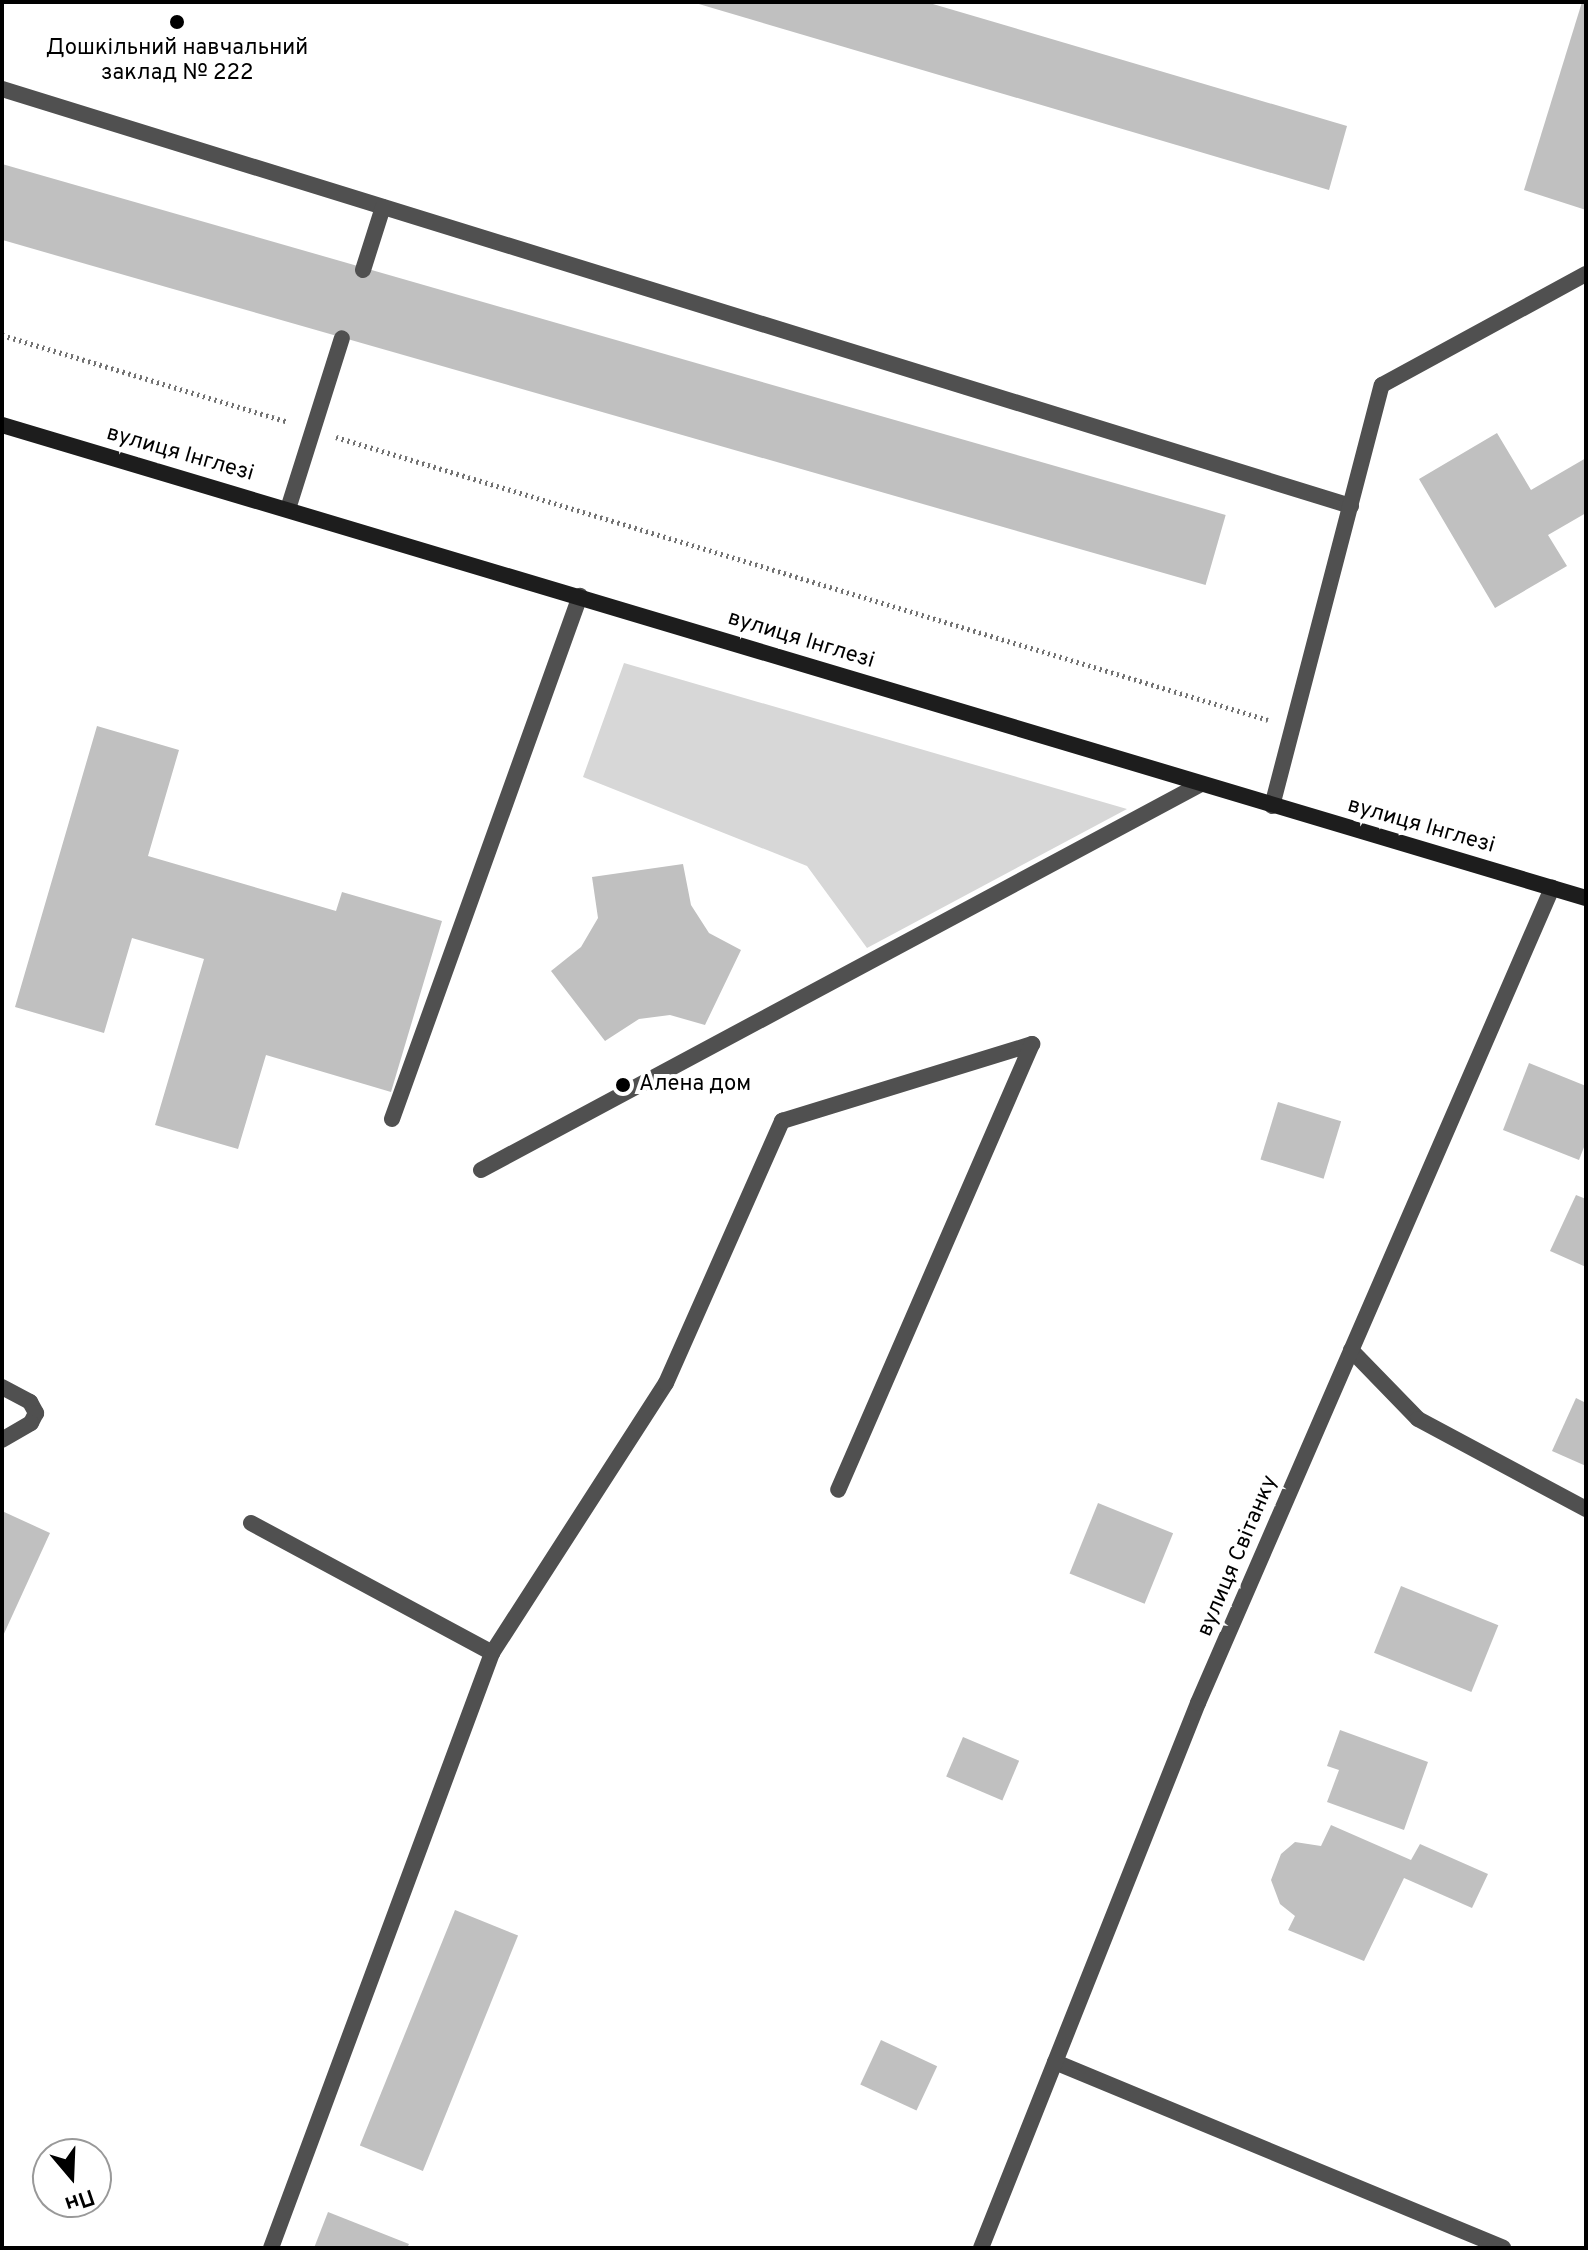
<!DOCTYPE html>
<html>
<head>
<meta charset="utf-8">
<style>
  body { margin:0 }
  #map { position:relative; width:1588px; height:2250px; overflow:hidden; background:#fff; font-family:Overpass,sans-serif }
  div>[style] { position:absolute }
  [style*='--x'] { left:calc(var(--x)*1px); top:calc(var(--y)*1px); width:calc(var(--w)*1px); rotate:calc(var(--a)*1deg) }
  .green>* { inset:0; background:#d7d7d7 }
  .building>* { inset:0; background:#c0c0c0; transform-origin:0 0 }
  .path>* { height:5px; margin-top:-2.5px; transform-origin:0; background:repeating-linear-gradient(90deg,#727272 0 2px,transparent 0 6px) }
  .lane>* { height:16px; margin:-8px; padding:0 8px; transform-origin:8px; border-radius:8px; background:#505050 }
  .street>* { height:16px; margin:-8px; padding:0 8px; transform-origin:8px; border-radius:8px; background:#505050 }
  .secondary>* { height:16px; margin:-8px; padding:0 8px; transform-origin:8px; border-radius:8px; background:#1d1d1d }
  .dots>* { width:22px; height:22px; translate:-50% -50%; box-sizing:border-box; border:4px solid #fff; border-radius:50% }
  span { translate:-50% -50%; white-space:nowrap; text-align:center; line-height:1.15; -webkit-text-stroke:8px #fff; paint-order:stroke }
  .poi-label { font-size:22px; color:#000 }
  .left { translate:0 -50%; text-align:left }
  .street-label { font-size:22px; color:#000 }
  .frame { position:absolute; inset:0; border:4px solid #000; pointer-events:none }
  .north { position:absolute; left:32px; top:2138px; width:80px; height:80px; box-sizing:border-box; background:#fff; border:2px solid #999; border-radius:50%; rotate:161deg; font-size:22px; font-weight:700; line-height:32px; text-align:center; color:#000 }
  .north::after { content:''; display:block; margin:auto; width:28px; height:36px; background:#000; clip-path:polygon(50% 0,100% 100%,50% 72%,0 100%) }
</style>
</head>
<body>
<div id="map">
  <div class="green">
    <i style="clip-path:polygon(624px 663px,1127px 809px,867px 948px,807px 866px,583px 777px)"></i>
  </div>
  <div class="building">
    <i style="clip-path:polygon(692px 2px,926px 2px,1347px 126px,1329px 190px)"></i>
    <i style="clip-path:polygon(1582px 2px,1586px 2px,1586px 210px,1524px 190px)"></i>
    <i style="left:2px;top:164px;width:1273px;height:73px;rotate:16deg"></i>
    <i style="clip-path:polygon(1497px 433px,1531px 490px,1586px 458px,1586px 513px,1548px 535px,1567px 566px,1495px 608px,1419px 479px)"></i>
    <i style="clip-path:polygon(97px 726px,179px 750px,148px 856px,336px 911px,342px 892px,442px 921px,391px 1092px,266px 1055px,238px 1149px,155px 1125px,204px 959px,132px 938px,104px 1033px,15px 1007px)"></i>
    <i style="clip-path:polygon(683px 864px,691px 905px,709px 933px,741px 950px,705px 1025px,670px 1015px,639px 1019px,605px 1041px,551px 971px,581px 947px,598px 918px,592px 877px)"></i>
    <i style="clip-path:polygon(1529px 1063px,1586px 1086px,1586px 1142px,1579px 1160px,1503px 1130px)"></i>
    <i style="left:1278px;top:1102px;width:66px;height:60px;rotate:17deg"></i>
    <i style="clip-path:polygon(1576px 1195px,1586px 1199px,1586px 1267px,1550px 1251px)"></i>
    <i style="clip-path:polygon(1576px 1398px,1586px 1403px,1586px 1466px,1552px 1451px)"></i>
    <i style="left:1098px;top:1503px;width:81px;height:76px;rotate:22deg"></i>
    <i style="clip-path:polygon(2px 1511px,50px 1533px,2px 1638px)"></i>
    <i style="left:1401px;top:1586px;width:105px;height:72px;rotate:22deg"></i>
    <i style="clip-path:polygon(1340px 1730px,1428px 1762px,1404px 1830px,1327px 1802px,1339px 1770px,1327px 1766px)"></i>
    <i style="left:963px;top:1737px;width:61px;height:43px;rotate:23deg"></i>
    <i style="clip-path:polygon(1331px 1825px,1411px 1860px,1420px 1844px,1488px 1874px,1472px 1908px,1404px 1878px,1364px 1961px,1288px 1930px,1295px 1916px,1280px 1904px,1271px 1880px,1281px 1854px,1295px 1842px,1321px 1846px)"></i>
    <i style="left:455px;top:1910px;width:68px;height:254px;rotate:22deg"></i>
    <i style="left:881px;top:2040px;width:62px;height:49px;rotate:25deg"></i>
    <i style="clip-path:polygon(328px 2212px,409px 2244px,407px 2248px,314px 2248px)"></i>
  </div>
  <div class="path">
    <i style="--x:2;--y:335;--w:299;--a:16.9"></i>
    <i style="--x:336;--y:437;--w:974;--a:16.89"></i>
  </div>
  <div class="lane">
    <i style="--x:2;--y:89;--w:1412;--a:17.18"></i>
    <i style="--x:363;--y:270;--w:66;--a:-72.4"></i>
    <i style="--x:288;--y:509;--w:179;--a:-72.5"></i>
    <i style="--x:1272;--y:806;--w:435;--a:-75.4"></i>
    <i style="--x:1382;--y:385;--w:232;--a:-28.6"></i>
    <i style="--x:392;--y:1119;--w:556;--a:-70.23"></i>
    <i style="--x:481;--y:1170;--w:815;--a:-28.2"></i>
    <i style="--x:1351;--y:1350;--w:96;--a:45.8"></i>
    <i style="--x:1418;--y:1419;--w:191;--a:28.2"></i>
    <i style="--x:2;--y:1387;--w:32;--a:28"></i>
    <i style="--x:30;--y:1402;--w:13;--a:61"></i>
    <i style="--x:36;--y:1413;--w:11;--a:117"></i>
    <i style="--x:31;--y:1423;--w:34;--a:150"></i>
    <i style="--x:251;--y:1523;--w:274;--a:28.3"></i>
    <i style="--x:1055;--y:2062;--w:485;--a:22.5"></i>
    <i style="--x:271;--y:2248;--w:635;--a:-69.62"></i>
    <i style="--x:492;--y:1653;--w:321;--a:-57.2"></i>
    <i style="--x:666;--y:1383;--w:287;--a:-66.1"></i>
    <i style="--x:782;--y:1121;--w:262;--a:-17.1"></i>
    <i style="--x:1032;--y:1044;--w:486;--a:113.5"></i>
  </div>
  <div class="street">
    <i style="--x:981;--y:2248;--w:587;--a:-68.29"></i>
    <i style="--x:1198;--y:1703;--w:889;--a:-66.52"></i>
  </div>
  <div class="secondary">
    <i style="--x:2;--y:425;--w:1653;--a:16.63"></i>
  </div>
  <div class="dots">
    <i style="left:177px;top:22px;background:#000"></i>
    <i style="left:623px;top:1085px;background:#000"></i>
  </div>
  <div class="poi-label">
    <span style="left:177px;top:61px">Дошкільний навчальний<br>заклад № 222</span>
    <span class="left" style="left:639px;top:1085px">Алена дом</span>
  </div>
  <div class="street-label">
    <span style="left:180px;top:454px;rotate:16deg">вулиця Інглезі</span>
    <span style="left:801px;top:640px;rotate:17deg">вулиця Інглезі</span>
    <span style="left:1421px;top:826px;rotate:16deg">вулиця Інглезі</span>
    <span style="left:1238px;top:1556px;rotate:-67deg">вулиця Світанку</span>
  </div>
  <div class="frame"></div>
  <div class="north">Пн</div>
</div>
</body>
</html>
